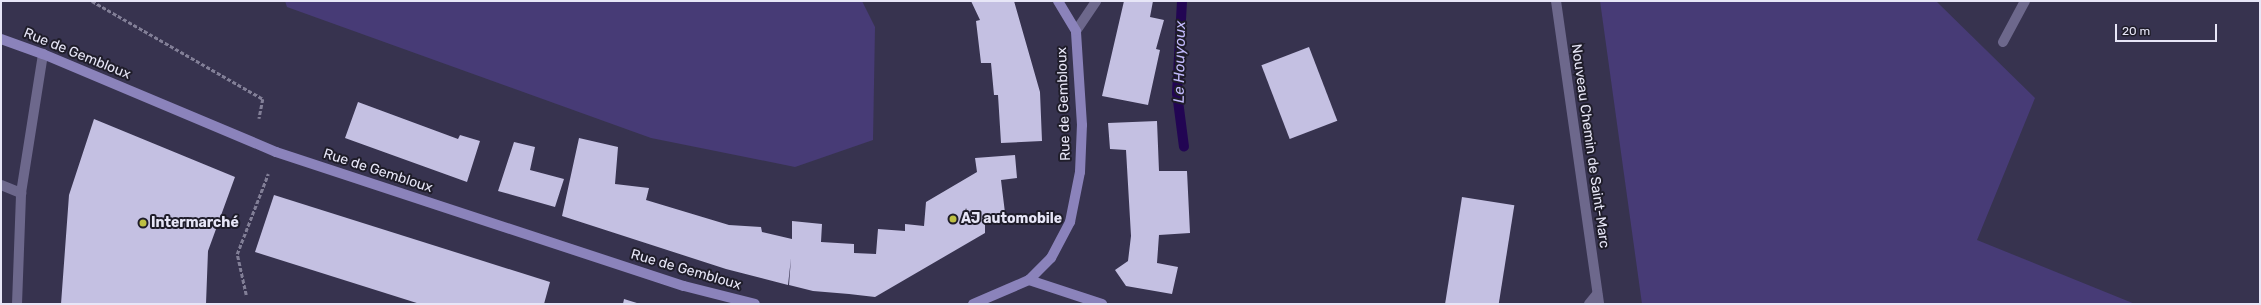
<!DOCTYPE html>
<html>
<head>
<meta charset="utf-8">
<style>
  body { margin:0 }
  #map { position:relative; width:2261px; height:305px; overflow:hidden; background:#37334f; font-family:Rubik,sans-serif }
  div>[style] { position:absolute }
  [style*='--x'] { left:calc(var(--x)*1px); top:calc(var(--y)*1px); width:calc(var(--w)*1px); rotate:calc(var(--a)*1deg) }
  .green>* { inset:0; background:#473b76 }
  .stream>* { height:10px; margin:-5px; padding:0 5px; transform-origin:5px; border-radius:5px; background:#220553 }
  .building>* { inset:0; background:#c4c0e2; transform-origin:0 0 }
  .path>* { height:2.5px; margin-top:-1.25px; transform-origin:0; background:repeating-linear-gradient(90deg,#827f97 0 4px,transparent 0 6px) }
  .lane>* { height:10px; margin:-5px; padding:0 5px; transform-origin:5px; border-radius:5px; background:#6d688c }
  .street>* { height:10px; margin:-5px; padding:0 5px; transform-origin:5px; border-radius:5px; background:#6d688c }
  .secondary>* { height:10px; margin:-5px; padding:0 5px; transform-origin:5px; border-radius:5px; background:#8b83bb }
  .dots>* { width:11px; height:11px; translate:-50% -50%; box-sizing:border-box; border:2px solid #1f1d2a; border-radius:50% }
  span { translate:-50% -50%; white-space:nowrap; text-align:center; line-height:1.15; -webkit-text-stroke:4px #1f1d2a; paint-order:stroke }
  .street-label { font-size:14px; color:#e7e6f7 }
  .poi-label { font-size:14px; color:#e7e6f7; font-weight:700 }
  .left { translate:0 -50%; text-align:left }
  .water-label { font-size:15px; color:#c2bafc; font-style:italic }
  .frame { position:absolute; inset:0; border:2px solid #e7e6f7; pointer-events:none }
  .scale { position:absolute; left:2115px; top:24px; width:102px; height:18px; box-sizing:border-box; border:2px solid #e7e6f7; border-top:0; padding-left:5px; font-size:12px; line-height:14px; white-space:nowrap; color:#e7e6f7; -webkit-text-stroke:3px #1f1d2a; paint-order:stroke }
</style>
</head>
<body>
<div id="map">
  <div class="green">
    <i style="clip-path:polygon(285px 1px,862px 1px,875px 27px,873px 140px,795px 167px,651px 138px,287px 7px)"></i>
    <i style="clip-path:polygon(1600px 1px,1936px 1px,2035px 98px,1977px 240px,2135px 304px,1642px 304px)"></i>
  </div>
  <div class="stream">
    <i style="--x:1182;--y:1;--w:92;--a:93.1"></i>
    <i style="--x:1177;--y:93;--w:54;--a:82.6"></i>
  </div>
  <div class="building">
    <i style="clip-path:polygon(971px 1px,1014px 1px,1040px 92px,1042px 141px,1001px 143px,998px 95px,994px 95px,991px 63px,981px 63px,976px 21px,980px 20px)"></i>
    <i style="clip-path:polygon(1124px 1px,1153px 1px,1150px 17px,1164px 20px,1156px 49px,1160px 50px,1148px 105px,1102px 96px)"></i>
    <i style="left:1309px;top:47px;width:79px;height:51px;rotate:69deg"></i>
    <i style="clip-path:polygon(358px 102px,458px 139px,460px 135px,480px 141px,467px 182px,345px 138px)"></i>
    <i style="clip-path:polygon(94px 119px,235px 177px,208px 251px,206px 304px,61px 304px,69px 195px)"></i>
    <i style="clip-path:polygon(1157px 121px,1159px 171px,1187px 171px,1190px 233px,1159px 235px,1157px 263px,1178px 267px,1172px 294px,1126px 286px,1115px 270px,1128px 261px,1131px 236px,1126px 150px,1110px 149px,1108px 123px)"></i>
    <i style="clip-path:polygon(579px 138px,618px 147px,615px 184px,649px 188px,646px 200px,729px 225px,761px 227px,762px 232px,792px 239px,792px 221px,822px 224px,821px 242px,854px 244px,854px 253px,876px 254px,878px 229px,905px 231px,905px 224px,924px 226px,926px 202px,977px 172px,975px 158px,1015px 155px,1017px 178px,1001px 180px,1006px 221px,985px 224px,985px 233px,875px 297px,849px 294px,813px 291px,789px 285px,791px 258px,788px 285px,726px 269px,562px 216px)"></i>
    <i style="clip-path:polygon(514px 142px,535px 147px,530px 170px,564px 179px,555px 207px,498px 191px)"></i>
    <i style="clip-path:polygon(274px 195px,550px 282px,544px 304px,420px 304px,255px 252px)"></i>
    <i style="left:1462px;top:197px;width:53px;height:108px;rotate:9deg"></i>
    <i style="clip-path:polygon(624px 299px,640px 304px,623px 304px)"></i>
  </div>
  <div class="path">
    <i style="--x:92;--y:1;--w:197;--a:29.8"></i>
    <i style="--x:263;--y:99;--w:20;--a:101"></i>
    <i style="--x:246;--y:295;--w:42;--a:-102.4"></i>
    <i style="--x:237;--y:254;--w:86;--a:-68.8"></i>
  </div>
  <div class="lane">
    <i style="--x:1;--y:185;--w:22;--a:22"></i>
    <i style="--x:17;--y:304;--w:111;--a:-87.9"></i>
    <i style="--x:21;--y:193;--w:141;--a:-81"></i>
  </div>
  <div class="street">
    <i style="--x:1556;--y:1;--w:306;--a:81.9"></i>
    <i style="--x:1076;--y:31;--w:36;--a:-56"></i>
    <i style="--x:2003;--y:42;--w:47;--a:-61.8"></i>
    <i style="--x:1589;--y:304;--w:13;--a:-51"></i>
  </div>
  <div class="secondary">
    <i style="--x:1;--y:39;--w:45;--a:19.7"></i>
    <i style="--x:43;--y:54;--w:253;--a:22.8"></i>
    <i style="--x:276;--y:152;--w:429;--a:18.2"></i>
    <i style="--x:684;--y:286;--w:73;--a:14.2"></i>
    <i style="--x:1029;--y:280;--w:77;--a:18.2"></i>
    <i style="--x:973;--y:304;--w:61;--a:-23.2"></i>
    <i style="--x:1029;--y:280;--w:31;--a:-45"></i>
    <i style="--x:1051;--y:258;--w:41;--a:-62.2"></i>
    <i style="--x:1070;--y:222;--w:51;--a:-78.7"></i>
    <i style="--x:1080;--y:172;--w:47;--a:-87.6"></i>
    <i style="--x:1082;--y:125;--w:94;--a:-93.7"></i>
    <i style="--x:1076;--y:31;--w:35;--a:-121"></i>
  </div>
  <div class="dots">
    <i style="left:953px;top:219px;background:#bdbf43"></i>
    <i style="left:143px;top:223px;background:#bdbf43"></i>
  </div>
  <div class="street-label">
    <span style="left:77px;top:54px;rotate:22deg">Rue de Gembloux</span>
    <span style="left:1064px;top:104px;rotate:-92deg">Rue de Gembloux</span>
    <span style="left:1590px;top:146px;rotate:82deg">Nouveau Chemin de Saint-Marc</span>
    <span style="left:378px;top:171px;rotate:18deg">Rue de Gembloux</span>
    <span style="left:686px;top:270px;rotate:16deg">Rue de Gembloux</span>
  </div>
  <div class="poi-label">
    <span class="left" style="left:961px;top:219px">AJ automobile</span>
    <span class="left" style="left:151px;top:223px">Intermarché</span>
  </div>
  <div class="water-label">
    <span style="left:1180px;top:62px;rotate:-89deg">Le Houyoux</span>
  </div>
  <div class="frame"></div>
  <div class="scale">20 m</div>
</div>
</body>
</html>
